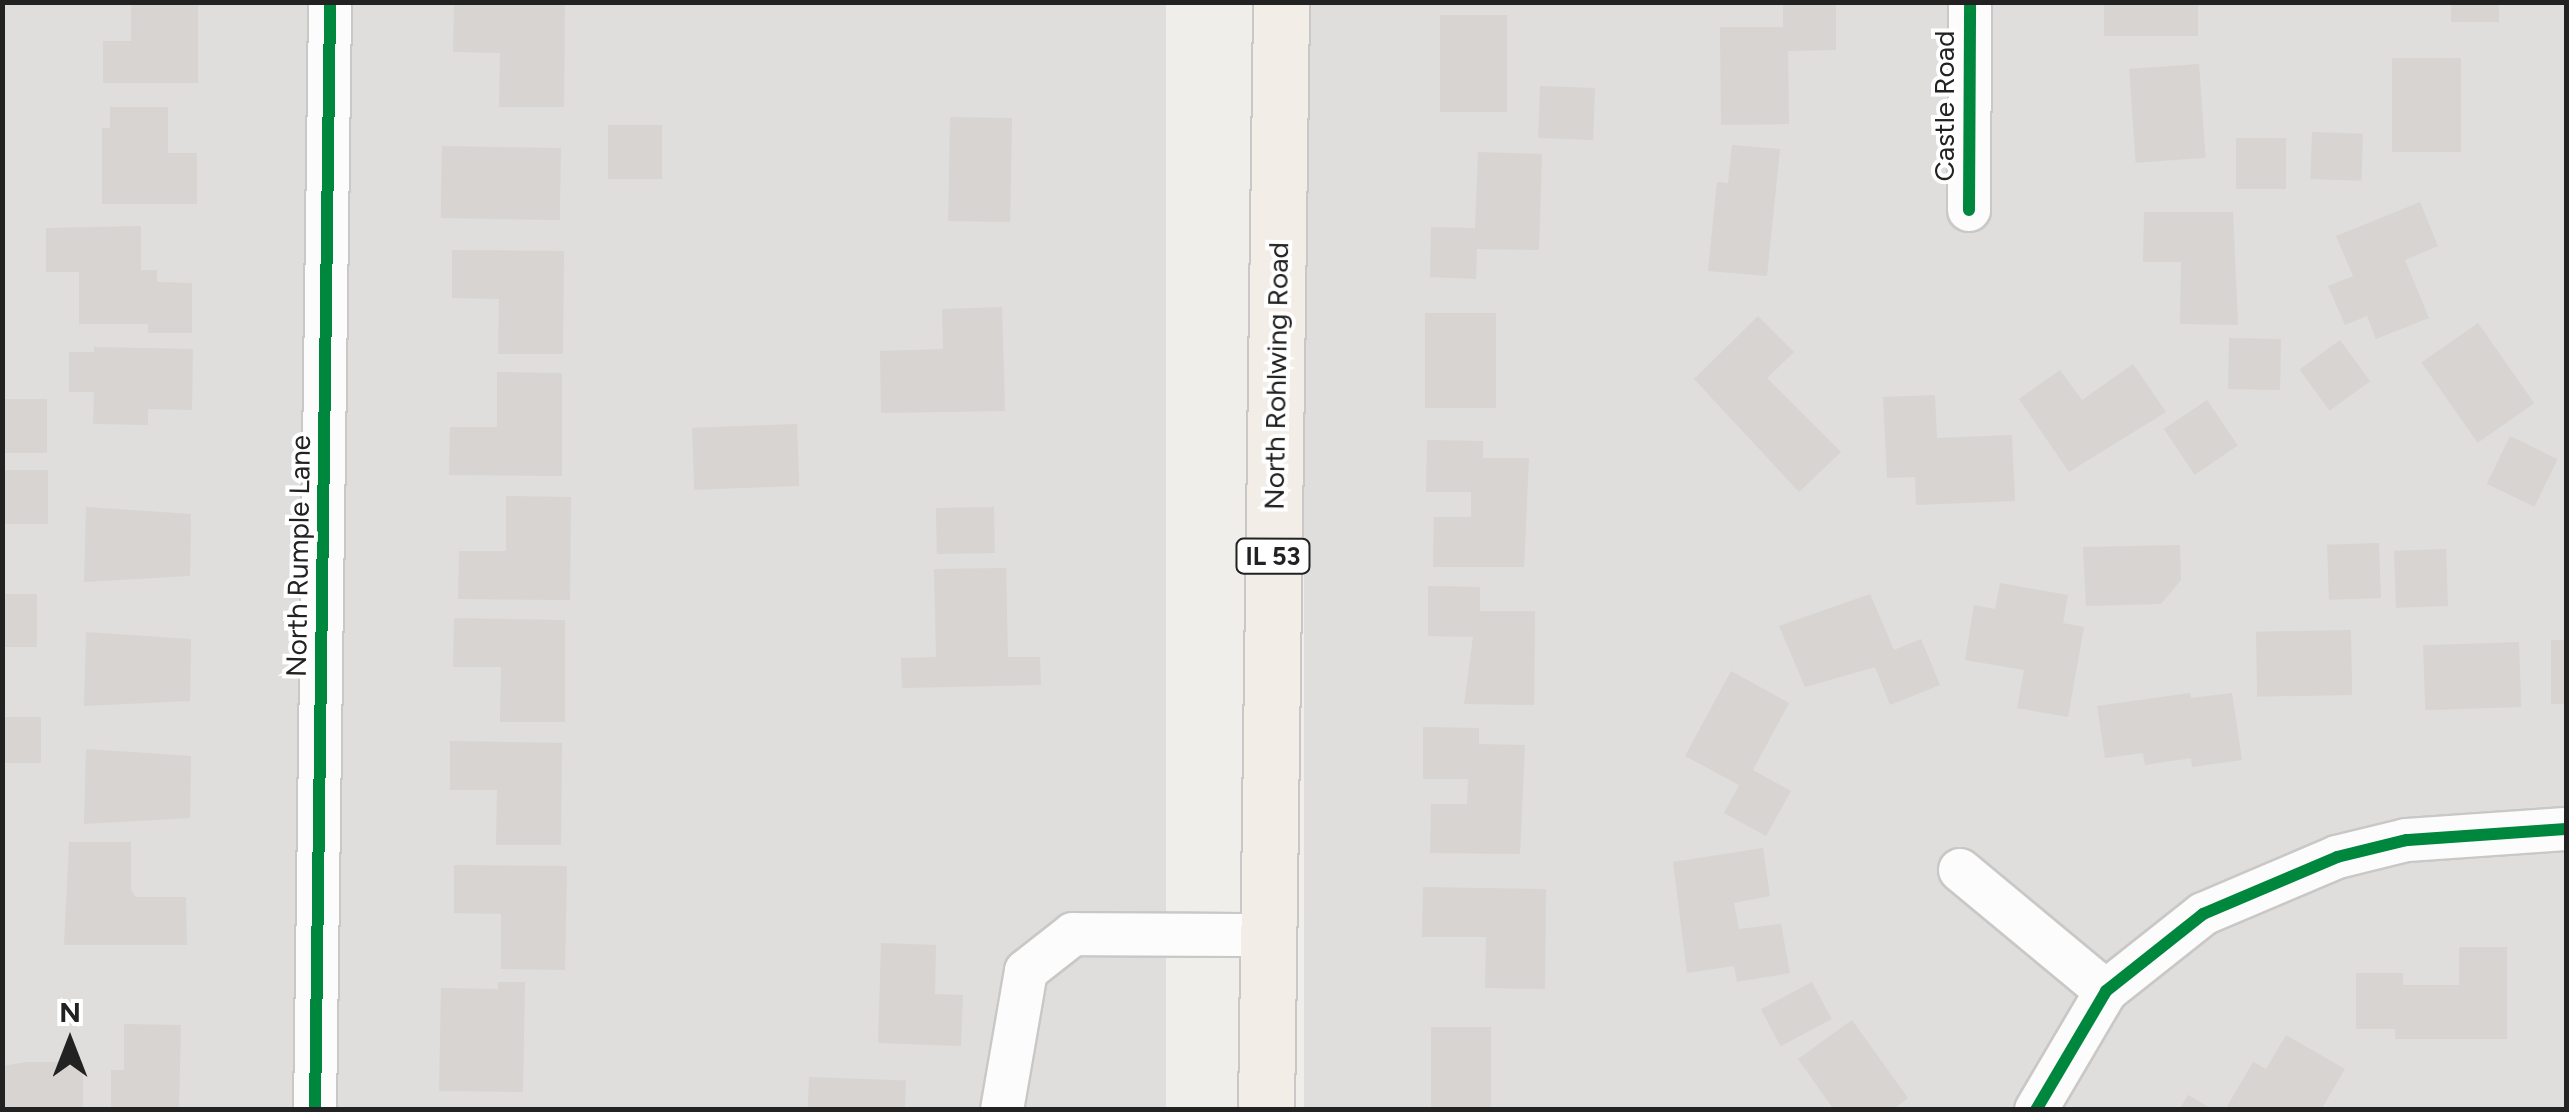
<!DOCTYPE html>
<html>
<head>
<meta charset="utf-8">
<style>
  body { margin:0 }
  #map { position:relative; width:2569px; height:1112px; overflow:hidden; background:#f0eeeb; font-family:Figtree,sans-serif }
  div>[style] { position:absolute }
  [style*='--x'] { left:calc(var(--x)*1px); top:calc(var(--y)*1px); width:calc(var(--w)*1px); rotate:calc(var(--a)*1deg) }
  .residential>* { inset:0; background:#dfdedc; transform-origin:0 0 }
  .building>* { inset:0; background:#d7d4d2; transform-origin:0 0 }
  .roads { filter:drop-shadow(2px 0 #c9c8c7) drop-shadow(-2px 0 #c9c8c7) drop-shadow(0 2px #c9c8c7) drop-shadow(0 -2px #c9c8c7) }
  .minor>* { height:42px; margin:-21px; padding:0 21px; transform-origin:21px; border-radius:21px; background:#fdfcfc }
  .major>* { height:55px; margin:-27.5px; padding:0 27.5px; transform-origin:27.5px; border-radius:27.5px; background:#f3ede7 }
  .cycleway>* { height:12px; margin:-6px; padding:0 6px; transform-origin:6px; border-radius:6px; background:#00873e }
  span { translate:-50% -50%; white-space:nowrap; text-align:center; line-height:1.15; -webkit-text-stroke:8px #fff; paint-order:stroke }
  .shield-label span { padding:2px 8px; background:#fff; border:2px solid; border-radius:8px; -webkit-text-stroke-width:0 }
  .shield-label { font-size:25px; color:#222; font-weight:700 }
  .street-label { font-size:28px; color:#222 }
  .frame { position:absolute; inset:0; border:5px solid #222; pointer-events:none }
  .north { position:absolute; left:20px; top:992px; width:100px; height:100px; -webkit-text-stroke:8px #fff; paint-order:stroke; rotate:0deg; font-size:28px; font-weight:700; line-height:40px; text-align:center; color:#222 }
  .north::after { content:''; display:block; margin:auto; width:35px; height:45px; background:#222; clip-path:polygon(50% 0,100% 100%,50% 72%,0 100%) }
</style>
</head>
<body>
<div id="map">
  <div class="residential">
    <i style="left:2px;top:3px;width:1164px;height:1106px"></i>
    <i style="left:1304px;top:3px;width:1262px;height:1107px"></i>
  </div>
  <div class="building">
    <i style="clip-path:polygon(131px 2px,198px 2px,198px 83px,103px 83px,103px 41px,131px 41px)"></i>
    <i style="clip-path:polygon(1783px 2px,1836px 2px,1836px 50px,1788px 51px,1789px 124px,1721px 125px,1720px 27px,1783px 27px)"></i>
    <i style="left:2104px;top:2px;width:94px;height:34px"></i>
    <i style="left:2451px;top:2px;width:48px;height:20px"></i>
    <i style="clip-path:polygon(454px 3px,565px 5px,564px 107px,499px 107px,500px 53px,453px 52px)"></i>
    <i style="left:1440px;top:15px;width:67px;height:97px"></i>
    <i style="left:2392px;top:58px;width:69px;height:94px"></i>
    <i style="left:2199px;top:64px;width:94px;height:70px;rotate:86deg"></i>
    <i style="left:1540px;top:86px;width:55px;height:52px;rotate:2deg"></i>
    <i style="clip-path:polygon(110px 107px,168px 107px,168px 153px,197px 153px,197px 204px,102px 204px,102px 128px,110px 128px)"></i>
    <i style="left:950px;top:117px;width:62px;height:104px;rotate:1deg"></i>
    <i style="left:608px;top:125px;width:54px;height:54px"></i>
    <i style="left:2312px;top:132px;width:51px;height:47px;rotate:2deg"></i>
    <i style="left:2236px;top:138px;width:50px;height:51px"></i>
    <i style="clip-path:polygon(1732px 145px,1780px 149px,1767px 276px,1708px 271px,1717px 182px,1728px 183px)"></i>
    <i style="left:442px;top:146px;width:119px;height:72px;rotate:1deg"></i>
    <i style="clip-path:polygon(1478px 152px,1542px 154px,1539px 250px,1477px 249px,1476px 279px,1430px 277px,1431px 227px,1475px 228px)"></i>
    <i style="clip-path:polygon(2420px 202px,2438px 246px,2405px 260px,2429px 318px,2376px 339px,2367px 316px,2345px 325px,2328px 286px,2353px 276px,2336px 236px)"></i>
    <i style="clip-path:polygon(2144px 212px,2233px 212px,2238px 325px,2180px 324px,2181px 262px,2143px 262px)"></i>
    <i style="clip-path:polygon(141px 226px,141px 270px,157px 270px,157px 282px,192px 283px,192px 333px,148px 333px,148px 324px,79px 324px,79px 272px,46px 272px,46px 228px)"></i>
    <i style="clip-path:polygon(452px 250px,564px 251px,563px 354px,498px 354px,499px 299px,452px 298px)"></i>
    <i style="clip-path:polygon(1002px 307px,1005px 411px,881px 413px,880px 351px,943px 349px,942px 309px)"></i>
    <i style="left:1425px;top:313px;width:71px;height:95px"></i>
    <i style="clip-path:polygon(1758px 316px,1794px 352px,1767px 378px,1841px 452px,1799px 492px,1694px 379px)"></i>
    <i style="left:2478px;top:323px;width:98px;height:69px;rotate:55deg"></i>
    <i style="left:2229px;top:338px;width:52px;height:51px;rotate:1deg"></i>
    <i style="left:2340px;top:340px;width:51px;height:50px;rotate:54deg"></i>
    <i style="clip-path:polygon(94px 347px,193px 349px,192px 410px,148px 409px,148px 425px,93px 424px,94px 392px,69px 392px,69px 352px,94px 352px)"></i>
    <i style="clip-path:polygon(2133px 364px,2166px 412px,2069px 472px,2019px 399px,2060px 370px,2082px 400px)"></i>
    <i style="clip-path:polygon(497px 372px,562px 373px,562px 476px,449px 475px,450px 427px,497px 427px)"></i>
    <i style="clip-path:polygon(1935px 395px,1937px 438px,2012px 435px,2015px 501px,1916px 505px,1915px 477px,1887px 478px,1883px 397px)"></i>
    <i style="left:2px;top:399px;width:45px;height:54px"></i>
    <i style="left:2207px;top:400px;width:55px;height:52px;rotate:56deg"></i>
    <i style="left:797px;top:424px;width:62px;height:105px;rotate:88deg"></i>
    <i style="left:2510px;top:436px;width:53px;height:53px;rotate:26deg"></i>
    <i style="clip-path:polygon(1427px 440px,1483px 441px,1483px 458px,1529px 458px,1524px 567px,1433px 567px,1434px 517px,1471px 517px,1471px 492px,1426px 492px)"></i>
    <i style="left:2px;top:470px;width:46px;height:54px"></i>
    <i style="clip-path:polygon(506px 496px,571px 497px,570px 600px,458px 599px,459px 551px,506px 551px)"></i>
    <i style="clip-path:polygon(86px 507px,191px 514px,190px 576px,84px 582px)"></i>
    <i style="left:994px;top:507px;width:46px;height:58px;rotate:89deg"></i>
    <i style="left:2379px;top:543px;width:55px;height:52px;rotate:88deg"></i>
    <i style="clip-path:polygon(2180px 545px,2181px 580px,2161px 604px,2086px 606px,2083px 547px)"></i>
    <i style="left:2446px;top:549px;width:57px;height:52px;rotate:88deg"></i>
    <i style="clip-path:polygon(1006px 568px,1008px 657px,1040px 657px,1041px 685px,902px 688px,901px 658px,936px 657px,934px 569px)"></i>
    <i style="clip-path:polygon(2000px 583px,2068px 595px,2063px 623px,2084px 627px,2068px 717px,2017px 708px,2024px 670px,1965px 660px,1974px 605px,1995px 609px)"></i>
    <i style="clip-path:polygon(1428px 586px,1480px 587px,1480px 611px,1535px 611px,1534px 705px,1464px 704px,1473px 637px,1428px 636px)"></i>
    <i style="left:2px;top:594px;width:35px;height:53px"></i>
    <i style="clip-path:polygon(1870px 594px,1894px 650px,1921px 639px,1940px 685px,1890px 705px,1875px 667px,1805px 687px,1779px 626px)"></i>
    <i style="clip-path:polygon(454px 618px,565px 620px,565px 722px,500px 722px,501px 667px,453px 667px)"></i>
    <i style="left:2351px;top:630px;width:65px;height:95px;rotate:89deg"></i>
    <i style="clip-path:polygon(86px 632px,191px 639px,190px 701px,84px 706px)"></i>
    <i style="left:2551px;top:640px;width:15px;height:64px"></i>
    <i style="left:2519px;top:642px;width:65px;height:96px;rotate:88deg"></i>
    <i style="clip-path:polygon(1731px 671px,1789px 703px,1753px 770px,1791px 791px,1766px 836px,1724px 813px,1739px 785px,1685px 756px)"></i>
    <i style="clip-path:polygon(2190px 693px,2191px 698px,2232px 693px,2242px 760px,2192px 767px,2191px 758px,2145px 765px,2143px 753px,2105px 758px,2097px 706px)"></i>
    <i style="left:2px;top:717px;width:39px;height:46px"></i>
    <i style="clip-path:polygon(1423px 727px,1479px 728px,1479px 744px,1525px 745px,1520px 854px,1430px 853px,1431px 804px,1467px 804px,1468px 779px,1423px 779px)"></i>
    <i style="clip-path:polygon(450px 741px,562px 743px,561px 845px,496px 845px,497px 790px,450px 790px)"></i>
    <i style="clip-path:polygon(86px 749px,191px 756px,190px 818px,84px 824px)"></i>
    <i style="clip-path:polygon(69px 842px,131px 842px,131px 890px,136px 897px,186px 897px,187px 945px,64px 945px)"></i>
    <i style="clip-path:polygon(1763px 848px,1770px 896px,1734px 903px,1739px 929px,1781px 924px,1790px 973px,1737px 982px,1734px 966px,1687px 973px,1673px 862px)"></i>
    <i style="clip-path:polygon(454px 865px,567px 866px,565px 970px,501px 969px,501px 914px,454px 913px)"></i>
    <i style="clip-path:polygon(1423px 887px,1546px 889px,1545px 989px,1485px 988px,1486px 937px,1422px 937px)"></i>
    <i style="clip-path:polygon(881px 943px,936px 945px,935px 994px,963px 995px,961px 1046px,878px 1043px)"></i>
    <i style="clip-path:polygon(2459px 947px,2507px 947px,2507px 1039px,2395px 1039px,2395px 1029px,2356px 1029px,2356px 973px,2403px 973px,2403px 985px,2459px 985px)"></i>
    <i style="clip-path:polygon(498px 982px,525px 982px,523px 1092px,439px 1091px,441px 988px,498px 989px)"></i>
    <i style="left:1812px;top:982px;width:42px;height:58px;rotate:62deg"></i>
    <i style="clip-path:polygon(1852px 1020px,1908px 1098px,1893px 1110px,1834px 1110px,1798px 1059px)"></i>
    <i style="clip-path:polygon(124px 1024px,181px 1025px,179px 1110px,111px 1110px,111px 1070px,124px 1070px)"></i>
    <i style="left:1431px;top:1027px;width:60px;height:83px"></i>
    <i style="clip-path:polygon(2286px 1035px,2345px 1069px,2321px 1110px,2225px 1110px,2253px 1062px,2266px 1069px)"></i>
    <i style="clip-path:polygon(27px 1062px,83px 1062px,83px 1110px,2px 1110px,2px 1066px)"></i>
    <i style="left:809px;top:1077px;width:97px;height:33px;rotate:2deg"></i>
    <i style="clip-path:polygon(2188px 1095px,2214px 1110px,2179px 1110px)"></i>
  </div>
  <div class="roads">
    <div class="minor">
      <i style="--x:1969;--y:210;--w:208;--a:-89.7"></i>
      <i style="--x:1960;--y:870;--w:190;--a:39.7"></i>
      <i style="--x:315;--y:1110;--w:1108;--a:-89.22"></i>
      <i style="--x:1002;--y:1110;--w:141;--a:-80.2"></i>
      <i style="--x:1026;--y:971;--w:60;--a:-38.2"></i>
      <i style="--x:1073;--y:934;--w:196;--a:0.3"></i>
      <i style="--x:2036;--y:1110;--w:138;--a:-59.5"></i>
      <i style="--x:2106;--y:991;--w:124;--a:-38.4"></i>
      <i style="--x:2203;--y:914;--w:146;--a:-23"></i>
      <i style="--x:2337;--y:857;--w:72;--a:-13.7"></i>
      <i style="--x:2407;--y:840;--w:159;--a:-4"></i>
    </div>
    <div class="major">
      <i style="--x:1266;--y:1110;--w:1108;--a:-89.22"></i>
    </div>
  </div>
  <div class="cycleway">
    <i style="--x:1969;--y:210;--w:208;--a:-89.7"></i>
    <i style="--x:315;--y:1110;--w:1108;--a:-89.22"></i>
    <i style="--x:2036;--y:1110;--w:138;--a:-59.5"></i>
    <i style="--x:2106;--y:991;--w:124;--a:-38.4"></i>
    <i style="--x:2203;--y:914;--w:146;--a:-23"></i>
    <i style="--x:2337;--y:857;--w:72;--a:-13.7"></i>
    <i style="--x:2407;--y:840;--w:159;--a:-4"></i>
  </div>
  <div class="shield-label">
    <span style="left:1273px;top:556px">IL 53</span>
  </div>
  <div class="street-label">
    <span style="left:1944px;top:106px;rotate:-90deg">Castle Road</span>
    <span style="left:1276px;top:376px;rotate:-89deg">North Rohlwing Road</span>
    <span style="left:298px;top:556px;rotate:-89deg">North Rumple Lane</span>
  </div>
  <div class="frame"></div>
  <div class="north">N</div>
</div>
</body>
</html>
